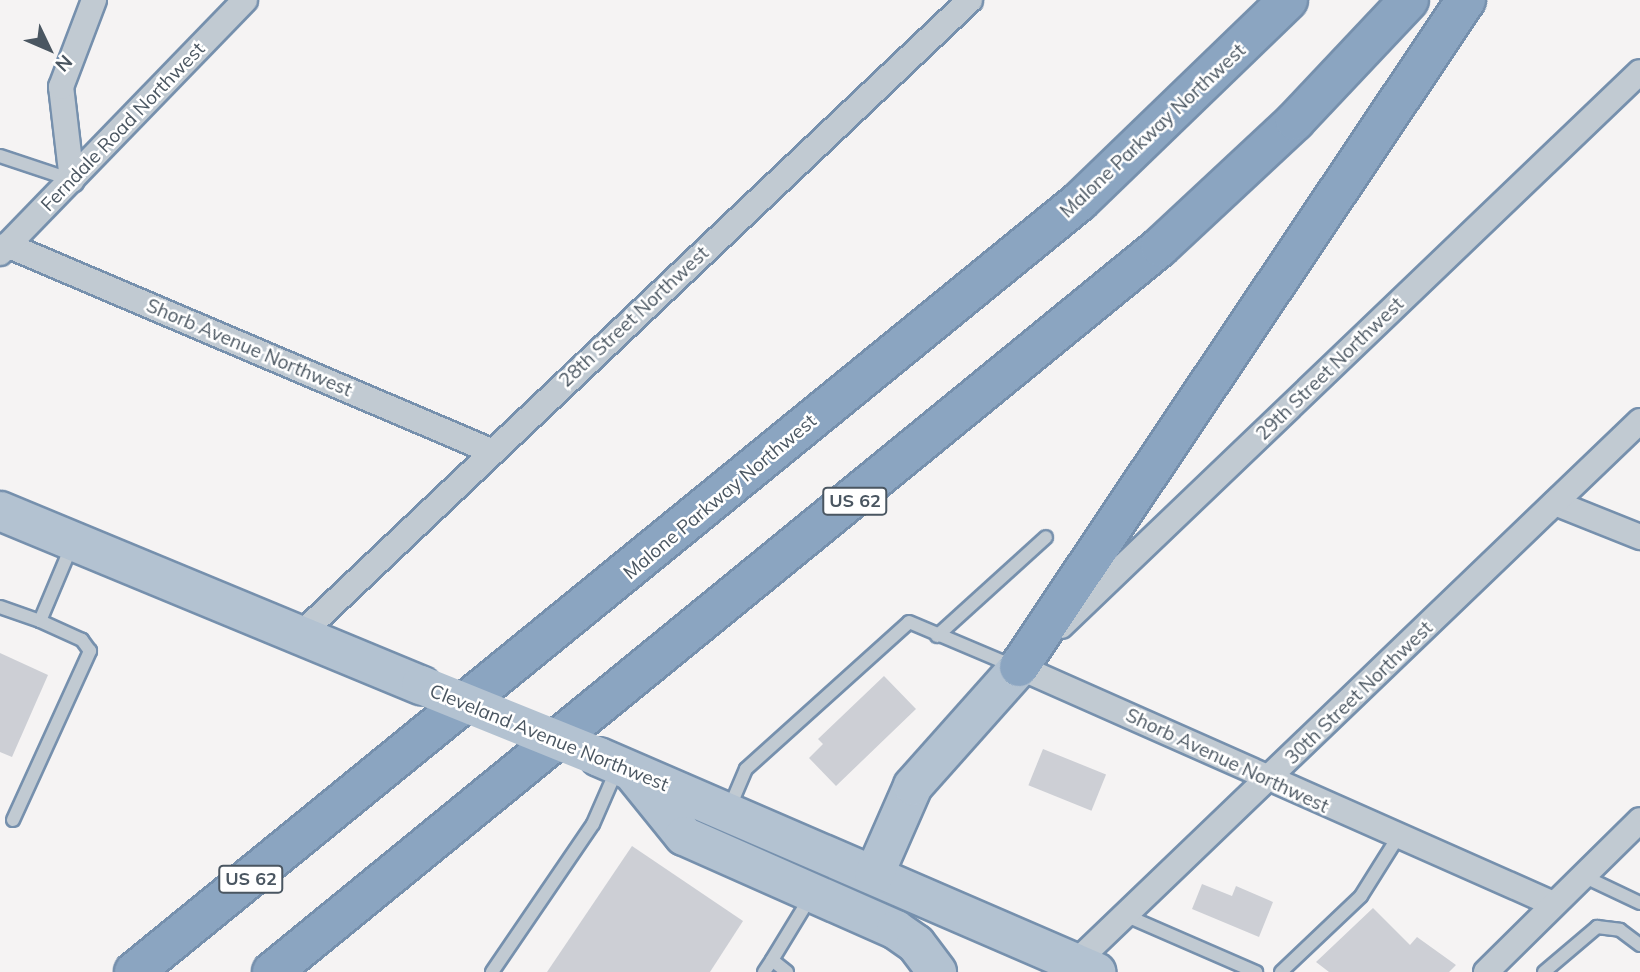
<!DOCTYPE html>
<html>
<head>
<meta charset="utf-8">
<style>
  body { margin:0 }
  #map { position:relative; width:1640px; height:972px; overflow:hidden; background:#f5f3f3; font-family:Mulish,sans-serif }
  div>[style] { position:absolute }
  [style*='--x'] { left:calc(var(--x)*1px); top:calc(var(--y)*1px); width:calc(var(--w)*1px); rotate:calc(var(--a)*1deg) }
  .building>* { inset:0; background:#cdcfd5; transform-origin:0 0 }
  .roads { filter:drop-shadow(2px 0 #7690ad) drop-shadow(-2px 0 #7690ad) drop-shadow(0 2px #7690ad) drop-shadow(0 -2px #7690ad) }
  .service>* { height:12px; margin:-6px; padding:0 6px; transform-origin:6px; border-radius:6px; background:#c1cad2 }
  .minor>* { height:24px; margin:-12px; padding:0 12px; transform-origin:12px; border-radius:12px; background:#c1cad2 }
  .primary>* { height:38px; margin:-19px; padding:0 19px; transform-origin:19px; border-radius:19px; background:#b3c2d1 }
  .motorway>* { height:38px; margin:-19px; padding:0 19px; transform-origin:19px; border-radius:19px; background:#8ba5c1 }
  .primary-bridge>* { height:38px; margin:-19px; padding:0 19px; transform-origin:19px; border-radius:19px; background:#b3c2d1 }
  span { translate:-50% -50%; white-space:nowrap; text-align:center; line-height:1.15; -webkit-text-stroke:5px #fff; paint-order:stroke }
  .shield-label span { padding:2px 5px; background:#fff; border:2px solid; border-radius:5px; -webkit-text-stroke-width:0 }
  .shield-label { font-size:18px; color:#4a5661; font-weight:700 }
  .street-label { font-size:19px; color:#4a5661 }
  .north { position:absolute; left:14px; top:14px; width:70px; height:70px; -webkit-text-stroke:5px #fff; paint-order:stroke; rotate:134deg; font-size:19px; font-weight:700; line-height:28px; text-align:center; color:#4a5661 }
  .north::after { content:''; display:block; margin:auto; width:24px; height:32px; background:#4a5661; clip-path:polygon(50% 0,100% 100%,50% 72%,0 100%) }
</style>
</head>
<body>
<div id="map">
  <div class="building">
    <i style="clip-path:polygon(0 653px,48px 675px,12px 757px,0 752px)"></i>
    <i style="clip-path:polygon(884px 676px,916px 709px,836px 786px,809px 758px,823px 744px,818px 739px)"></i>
    <i style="left:1043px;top:749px;width:68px;height:39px;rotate:22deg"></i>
    <i style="clip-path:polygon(632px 846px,743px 921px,710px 972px,547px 972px)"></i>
    <i style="clip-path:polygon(1202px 884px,1232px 896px,1236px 886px,1273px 902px,1259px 937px,1192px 909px)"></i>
    <i style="clip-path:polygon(1373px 908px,1410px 945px,1417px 937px,1456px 965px,1449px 972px,1329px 972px,1316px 962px)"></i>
  </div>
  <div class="roads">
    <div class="service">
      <i style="--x:0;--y:156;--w:76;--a:18.4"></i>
      <i style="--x:0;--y:607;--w:42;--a:19.3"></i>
      <i style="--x:40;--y:621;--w:82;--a:-67.2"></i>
      <i style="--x:937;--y:636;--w:147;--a:-42.2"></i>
      <i style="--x:729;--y:809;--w:43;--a:-67"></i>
      <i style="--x:746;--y:769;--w:219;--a:-42"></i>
      <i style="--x:909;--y:622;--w:111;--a:22.9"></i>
      <i style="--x:13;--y:820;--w:186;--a:-65.5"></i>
      <i style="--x:90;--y:651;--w:14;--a:-126"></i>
      <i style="--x:82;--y:640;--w:46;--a:-155.7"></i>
      <i style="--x:1581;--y:875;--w:65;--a:25.4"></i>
      <i style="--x:1127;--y:916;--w:141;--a:23.5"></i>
      <i style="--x:492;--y:972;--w:179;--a:-55.7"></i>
      <i style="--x:593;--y:824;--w:60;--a:-66.4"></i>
      <i style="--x:764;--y:972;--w:14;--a:-56"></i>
      <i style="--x:787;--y:972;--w:19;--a:-141"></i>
      <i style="--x:772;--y:960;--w:75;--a:-58.6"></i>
      <i style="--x:1281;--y:972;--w:110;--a:-43.5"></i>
      <i style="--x:1361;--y:896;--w:70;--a:-57.9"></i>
      <i style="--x:1544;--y:972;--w:70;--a:-40.3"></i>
      <i style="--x:1597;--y:927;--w:23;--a:7"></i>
      <i style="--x:1620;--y:930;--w:25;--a:37"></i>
    </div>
    <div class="minor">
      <i style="--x:72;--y:180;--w:94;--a:-96.7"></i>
      <i style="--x:61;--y:87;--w:93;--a:-69.2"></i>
      <i style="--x:7;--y:245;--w:526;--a:23.06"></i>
      <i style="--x:0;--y:253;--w:352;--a:-45.9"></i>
      <i style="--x:1555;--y:503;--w:92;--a:21.8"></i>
      <i style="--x:1061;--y:626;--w:801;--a:-43.74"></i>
      <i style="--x:300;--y:635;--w:923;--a:-43.46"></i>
      <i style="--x:1027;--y:659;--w:11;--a:135"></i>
      <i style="--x:1019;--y:667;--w:582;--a:23.92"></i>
      <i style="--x:1075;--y:963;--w:783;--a:-43.81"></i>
      <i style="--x:1486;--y:972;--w:216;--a:-44.6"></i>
    </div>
    <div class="primary">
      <i style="--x:0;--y:511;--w:456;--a:22.5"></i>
      <i style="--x:599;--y:757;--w:542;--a:23.39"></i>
      <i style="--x:633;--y:773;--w:81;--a:51"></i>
      <i style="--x:684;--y:836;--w:232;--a:23.9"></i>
      <i style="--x:896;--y:930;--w:24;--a:35"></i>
      <i style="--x:916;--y:944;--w:35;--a:53"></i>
      <i style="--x:874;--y:875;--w:97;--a:-66.3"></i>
      <i style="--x:913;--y:786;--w:159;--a:-48.3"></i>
    </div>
    <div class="motorway">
      <i style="--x:1019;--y:667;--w:803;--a:-56.17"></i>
      <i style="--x:134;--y:972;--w:1220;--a:-39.18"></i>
      <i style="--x:1080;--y:201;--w:289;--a:-44"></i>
      <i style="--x:272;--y:972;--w:1146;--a:-39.23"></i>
      <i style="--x:1160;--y:247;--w:185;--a:-43"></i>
      <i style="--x:1295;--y:121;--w:166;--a:-46.7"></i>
    </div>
  </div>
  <div class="primary-bridge">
    <i style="--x:421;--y:685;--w:192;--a:22"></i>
  </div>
  <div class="shield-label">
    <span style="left:855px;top:501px">US 62</span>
    <span style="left:251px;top:879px">US 62</span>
  </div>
  <div class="street-label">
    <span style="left:123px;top:127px;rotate:-46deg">Ferndale Road Northwest</span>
    <span style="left:1153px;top:131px;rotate:-43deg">Malone Parkway Northwest</span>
    <span style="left:634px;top:317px;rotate:-43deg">28th Street Northwest</span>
    <span style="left:249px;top:348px;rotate:23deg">Shorb Avenue Northwest</span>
    <span style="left:1330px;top:369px;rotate:-44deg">29th Street Northwest</span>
    <span style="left:720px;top:497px;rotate:-40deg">Malone Parkway Northwest</span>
    <span style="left:1359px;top:693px;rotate:-44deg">30th Street Northwest</span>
    <span style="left:549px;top:738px;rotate:22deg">Cleveland Avenue Northwest</span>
    <span style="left:1227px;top:761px;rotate:25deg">Shorb Avenue Northwest</span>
  </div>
  <div class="north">N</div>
</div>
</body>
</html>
